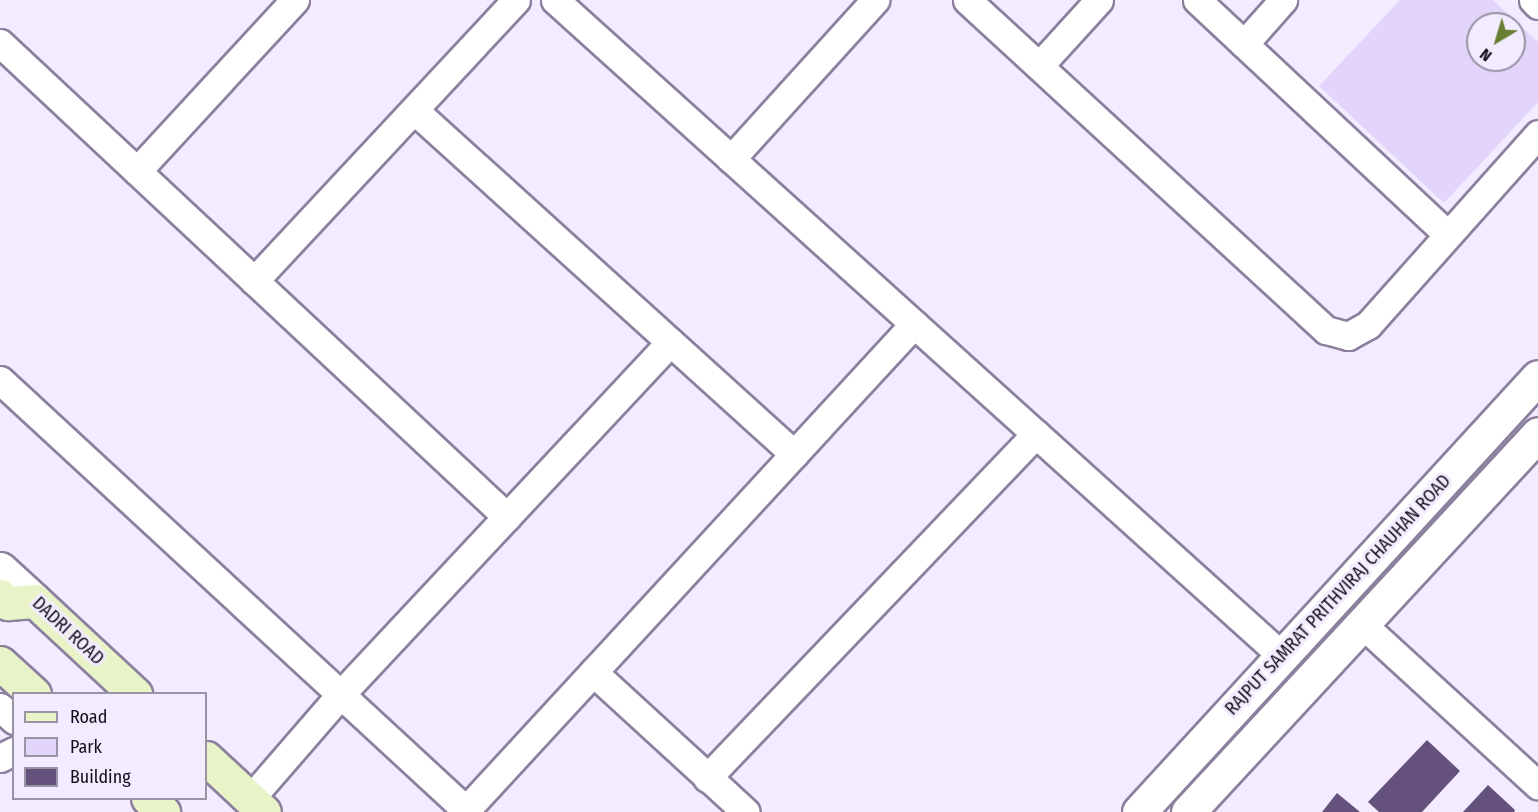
<!DOCTYPE html>
<html>
<head>
<meta charset="utf-8">
<style>
  body { margin:0 }
  #map { position:relative; width:1538px; height:812px; overflow:hidden; background:#f3ebff; font-family:"Fira Sans Condensed",sans-serif }
  div>[style] { position:absolute }
  [style*='--x'] { left:calc(var(--x)*1px); top:calc(var(--y)*1px); width:calc(var(--w)*1px); rotate:calc(var(--a)*1deg) }
  .green>* { inset:0; background:#e3d4fb }
  .building>* { inset:0; background:#64527d }
  .roads { filter:drop-shadow(2px 0 #8c809e) drop-shadow(-2px 0 #8c809e) drop-shadow(0 2px #8c809e) drop-shadow(0 -2px #8c809e) }
  .minor>* { height:27px; margin:-13.5px; padding:0 13.5px; transform-origin:13.5px; border-radius:13.5px; background:#fff }
  .tertiary>* { height:33px; margin:-16.5px; padding:0 16.5px; transform-origin:16.5px; border-radius:16.5px; background:#fff }
  .secondary>* { height:33px; margin:-16.5px; padding:0 16.5px; transform-origin:16.5px; border-radius:16.5px; background:#e8f4c8 }
  span { translate:-50% -50%; white-space:nowrap; text-align:center; line-height:1.15; -webkit-text-stroke:6px #f3ebff; paint-order:stroke }
  .street-label { font-size:18px; color:#130e19 }
  .legend { position:absolute; left:12px; top:692px; width:195px; height:108px; box-sizing:border-box; background:#f3ebff; border:2px solid #9993a3; margin:0; padding:8px 10px; list-style:none; font-size:18px; color:#130e19 }
  .legend li { display:flex; align-items:center; gap:12px; height:30px }
  .legend b { width:30px; border:2px solid #9993a3 }
  .north { position:absolute; left:1466px; top:12px; width:60px; height:60px; box-sizing:border-box; background:#f3ebff; border:2px solid #9993a3; border-radius:50%; rotate:218deg; font-size:16px; font-weight:700; line-height:24px; text-align:center; color:#130e19 }
  .north::after { content:''; display:block; margin:auto; width:21px; height:27px; background:#677e30; clip-path:polygon(50% 0,100% 100%,50% 72%,0 100%) }
</style>
</head>
<body>
<div id="map">
  <div class="green">
    <i style="clip-path:polygon(evenodd,1400px 0,1493px 0,1538px 42px,1538px 102px,1444px 203px,1319px 86px,1400px 0,1478px 24px,1514px 24px,1514px 60px,1478px 60px,1478px 24px)"></i>
  </div>
  <div class="building">
    <i style="clip-path:polygon(1427px 740px,1460px 771px,1422px 812px,1379px 812px,1368px 802px)"></i>
    <i style="clip-path:polygon(1488px 785px,1515px 810px,1514px 812px,1463px 812px)"></i>
    <i style="clip-path:polygon(1337px 793px,1360px 812px,1322px 812px)"></i>
  </div>
  <div class="roads">
    <div class="minor">
      <i style="--x:555;--y:0;--w:979;--a:42.06"></i>
      <i style="--x:967;--y:0;--w:488;--a:42.6"></i>
      <i style="--x:1326;--y:330;--w:23;--a:15"></i>
      <i style="--x:1348;--y:336;--w:23;--a:-29"></i>
      <i style="--x:1368;--y:325;--w:256;--a:-48.3"></i>
      <i style="--x:1197;--y:0;--w:341;--a:43.1"></i>
      <i style="--x:1533;--y:0;--w:7;--a:45"></i>
      <i style="--x:0;--y:43;--w:694;--a:43.07"></i>
      <i style="--x:1244;--y:44;--w:59;--a:-48.4"></i>
      <i style="--x:1039;--y:66;--w:89;--a:-47.7"></i>
      <i style="--x:414;--y:110;--w:513;--a:42.15"></i>
      <i style="--x:731;--y:159;--w:215;--a:-47.8"></i>
      <i style="--x:137;--y:171;--w:233;--a:-47.3"></i>
      <i style="--x:254;--y:281;--w:384;--a:-47"></i>
      <i style="--x:0;--y:380;--w:637;--a:42.71"></i>
      <i style="--x:1362;--y:624;--w:239;--a:42.5"></i>
      <i style="--x:593;--y:672;--w:207;--a:42.5"></i>
      <i style="--x:0;--y:707;--w:19;--a:43"></i>
      <i style="--x:0;--y:758;--w:16;--a:-27"></i>
      <i style="--x:707;--y:778;--w:476;--a:-46.3"></i>
      <i style="--x:250;--y:799;--w:139;--a:-49.1"></i>
      <i style="--x:341;--y:694;--w:482;--a:-46.9"></i>
      <i style="--x:466;--y:810;--w:661;--a:-47.33"></i>
    </div>
    <div class="tertiary">
      <i style="--x:0;--y:569;--w:47;--a:42.4"></i>
      <i style="--x:1139;--y:812;--w:590;--a:-47.47"></i>
      <i style="--x:1188;--y:812;--w:515;--a:-47.2"></i>
    </div>
    <div class="secondary">
      <i style="--x:0;--y:596;--w:11;--a:41"></i>
      <i style="--x:8;--y:603;--w:27;--a:-4"></i>
      <i style="--x:35;--y:601;--w:137;--a:42.9"></i>
      <i style="--x:0;--y:663;--w:46;--a:42.4"></i>
      <i style="--x:206;--y:758;--w:79;--a:43"></i>
      <i style="--x:148;--y:798;--w:21;--a:43"></i>
    </div>
  </div>
  <div class="street-label">
    <span style="left:1338px;top:595px;rotate:-47deg">RAJPUT SAMRAT PRITHVIRAJ CHAUHAN ROAD</span>
    <span style="left:68px;top:631px;rotate:43deg">DADRI ROAD</span>
  </div>
  <ul class="legend">
  <li><b style="height:8px;background:#e8f4c8"></b>Road</li>
  <li><b style="height:16px;background:#e3d4fb"></b>Park</li>
  <li><b style="height:16px;background:#64527d"></b>Building</li>
  </ul>
  <div class="north">N</div>
</div>
</body>
</html>
